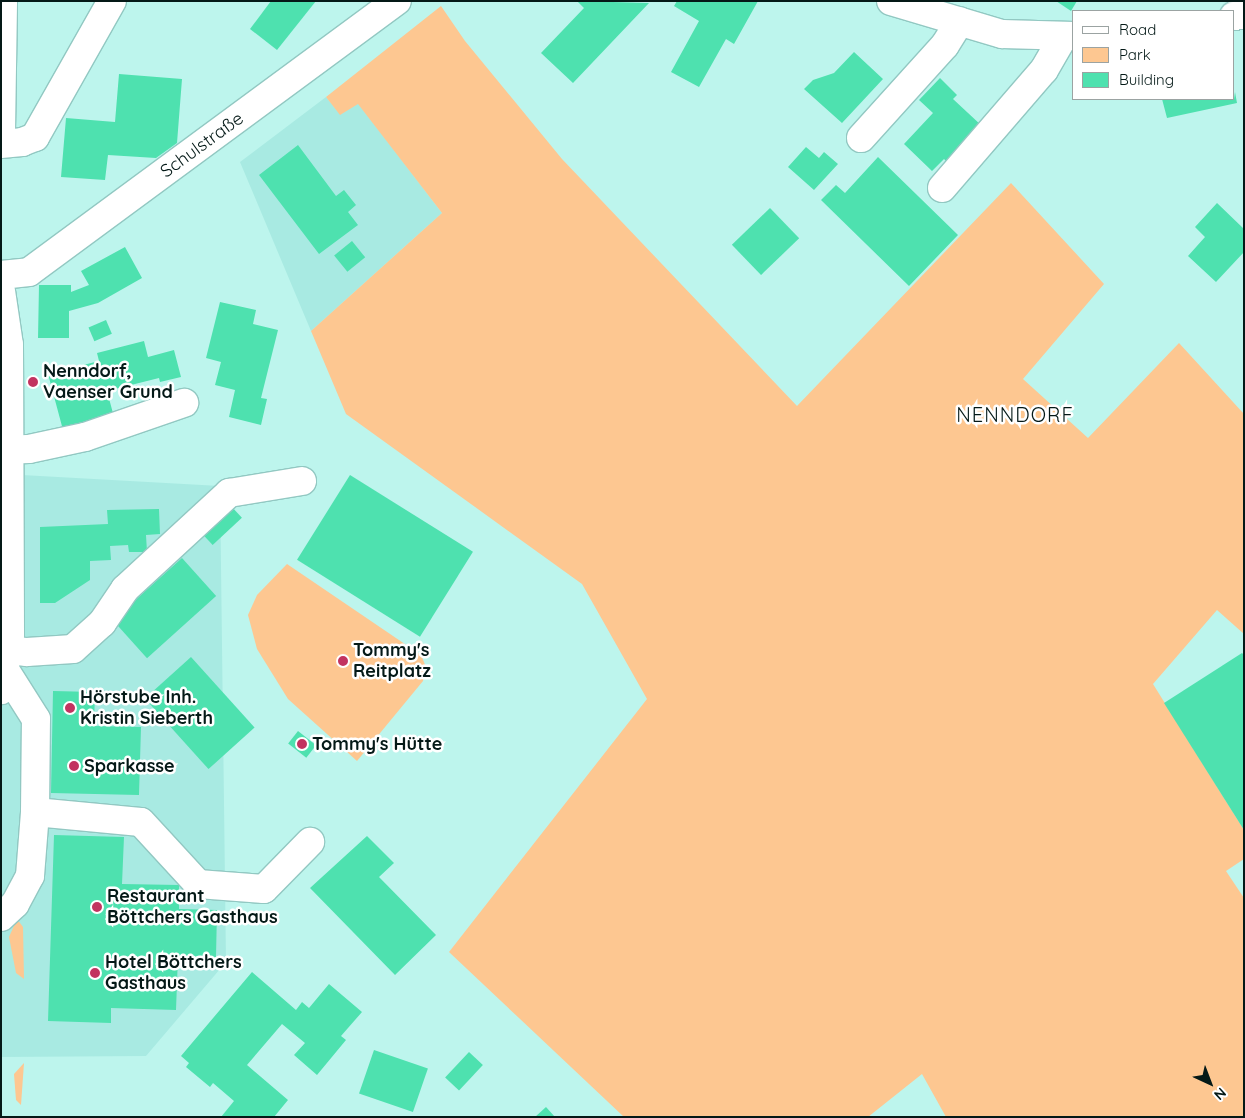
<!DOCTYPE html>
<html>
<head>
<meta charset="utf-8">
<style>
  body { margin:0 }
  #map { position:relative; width:1245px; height:1118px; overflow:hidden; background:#bdf5ed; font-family:Quicksand,sans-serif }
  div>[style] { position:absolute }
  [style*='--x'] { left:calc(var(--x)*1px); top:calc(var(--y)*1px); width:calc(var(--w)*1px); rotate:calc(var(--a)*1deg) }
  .built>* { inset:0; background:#a8eae2 }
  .green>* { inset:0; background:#fdc791 }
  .building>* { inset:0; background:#4ee1af; transform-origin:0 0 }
  .roads { filter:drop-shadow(1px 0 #92c8c2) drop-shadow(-1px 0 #92c8c2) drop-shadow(0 1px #92c8c2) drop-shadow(0 -1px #92c8c2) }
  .minor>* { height:28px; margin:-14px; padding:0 14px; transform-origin:14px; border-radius:14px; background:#fff }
  .major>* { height:28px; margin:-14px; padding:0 14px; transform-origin:14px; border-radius:14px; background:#fff }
  .dots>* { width:14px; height:14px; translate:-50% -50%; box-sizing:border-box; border:2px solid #fff; border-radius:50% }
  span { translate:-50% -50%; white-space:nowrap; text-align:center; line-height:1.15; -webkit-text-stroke:5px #fff; paint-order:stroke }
  .street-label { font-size:18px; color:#041917 }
  .poi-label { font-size:18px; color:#041917; font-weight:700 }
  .left { translate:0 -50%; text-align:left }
  .quarter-label { font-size:20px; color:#041917; letter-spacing:1px }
  .frame { position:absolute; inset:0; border:2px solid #041917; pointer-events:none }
  .legend { position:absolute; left:1072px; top:10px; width:162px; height:90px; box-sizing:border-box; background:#fff; border:1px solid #9ba3a2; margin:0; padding:6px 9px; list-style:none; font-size:15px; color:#041917 }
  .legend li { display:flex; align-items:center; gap:10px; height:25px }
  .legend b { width:25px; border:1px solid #9ba3a2 }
  .north { position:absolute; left:1185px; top:1058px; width:50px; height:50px; -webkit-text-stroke:4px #fff; paint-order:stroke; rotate:137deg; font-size:14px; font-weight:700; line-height:20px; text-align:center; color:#041917 }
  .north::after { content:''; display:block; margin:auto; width:18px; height:22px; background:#041917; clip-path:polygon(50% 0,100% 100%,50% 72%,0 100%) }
</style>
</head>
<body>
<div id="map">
  <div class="built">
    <i style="clip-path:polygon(326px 97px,340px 114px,358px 103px,442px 213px,311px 331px,240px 162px)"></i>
    <i style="clip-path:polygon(1px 328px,4px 474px,220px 486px,226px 962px,146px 1056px,1px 1057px)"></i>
  </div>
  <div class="green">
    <i style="clip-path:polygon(441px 6px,465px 41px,562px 159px,797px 406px,1011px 183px,1104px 284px,1023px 379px,1088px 438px,1179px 343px,1244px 414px,1244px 634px,1217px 610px,1153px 684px,1244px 830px,1244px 859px,1226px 871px,1244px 898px,1244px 1117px,946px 1117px,922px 1074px,868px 1117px,624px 1117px,449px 952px,647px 699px,582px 584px,346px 414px,311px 331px,442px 213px,358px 104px,340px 115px,326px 97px)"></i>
    <i style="clip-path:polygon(287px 564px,421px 655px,426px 667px,423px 681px,357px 761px,288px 699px,257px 649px,248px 615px,257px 595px)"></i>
    <i style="clip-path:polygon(17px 919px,23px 927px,24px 979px,16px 973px,9px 937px)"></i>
    <i style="clip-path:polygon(24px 1063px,21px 1105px,16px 1100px,14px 1074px)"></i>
  </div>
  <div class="building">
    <i style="clip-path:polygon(271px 1px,316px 1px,277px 50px,250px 29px)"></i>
    <i style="clip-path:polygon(577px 1px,649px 3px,573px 83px,541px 53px,584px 8px)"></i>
    <i style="clip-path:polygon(677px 1px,758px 1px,734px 44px,726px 39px,699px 87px,671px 72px,699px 21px,674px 6px)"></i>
    <i style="clip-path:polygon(1056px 1px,1077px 1px,1071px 11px)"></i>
    <i style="clip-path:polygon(854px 52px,883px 79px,842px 123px,804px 89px,813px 80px,834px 73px)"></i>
    <i style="clip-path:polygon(119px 74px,182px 79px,177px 143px,156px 158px,108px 155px,105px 180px,61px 177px,66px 118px,115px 122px)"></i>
    <i style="clip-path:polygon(940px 78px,957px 95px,953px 99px,982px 126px,947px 162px,944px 159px,932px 171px,904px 144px,933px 113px,919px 100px)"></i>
    <i style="clip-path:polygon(1235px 92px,1237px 103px,1167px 118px,1162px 99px,1234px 99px)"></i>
    <i style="clip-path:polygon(298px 145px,336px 196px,344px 190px,356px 205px,348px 212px,358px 225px,319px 254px,259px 175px)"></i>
    <i style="clip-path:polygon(806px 147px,819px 158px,824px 152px,838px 164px,814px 190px,788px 167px)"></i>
    <i style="clip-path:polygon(878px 157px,958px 235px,909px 286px,821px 200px,836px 185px,845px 193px)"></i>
    <i style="clip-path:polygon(1217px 203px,1244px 229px,1244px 252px,1216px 282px,1188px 256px,1205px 237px,1195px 227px)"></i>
    <i style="left:770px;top:208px;width:42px;height:53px;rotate:46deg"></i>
    <i style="left:352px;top:241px;width:21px;height:23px;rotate:51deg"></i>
    <i style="clip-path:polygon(125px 247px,142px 278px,98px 303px,69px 311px,69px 338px,38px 338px,39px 285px,71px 285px,71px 292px,89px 285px,81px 271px)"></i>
    <i style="clip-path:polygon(220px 302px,256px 310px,253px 324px,278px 330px,261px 398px,267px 399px,261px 425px,229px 417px,235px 390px,215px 385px,221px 362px,206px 358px)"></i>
    <i style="left:106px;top:320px;width:15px;height:19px;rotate:67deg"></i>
    <i style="clip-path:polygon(144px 341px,148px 357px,174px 350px,181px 377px,160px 382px,159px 378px,107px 391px,114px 417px,63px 430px,48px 374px,99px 361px,97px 353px)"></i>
    <i style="left:350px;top:475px;width:145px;height:100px;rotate:32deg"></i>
    <i style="left:231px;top:506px;width:16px;height:40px;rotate:47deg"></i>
    <i style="clip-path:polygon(159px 509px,160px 534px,146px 535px,147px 552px,129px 552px,128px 545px,110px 546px,111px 560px,90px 561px,90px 580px,55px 603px,40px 603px,40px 527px,108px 524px,107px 510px)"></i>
    <i style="left:182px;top:558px;width:51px;height:93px;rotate:48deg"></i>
    <i style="clip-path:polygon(1242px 653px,1244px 655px,1244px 830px,1164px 703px)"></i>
    <i style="left:191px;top:657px;width:95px;height:62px;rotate:48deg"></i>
    <i style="clip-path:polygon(53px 691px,95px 692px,94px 726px,141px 727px,139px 795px,51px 793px)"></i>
    <i style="left:298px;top:731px;width:23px;height:16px;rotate:38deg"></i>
    <i style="clip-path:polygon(54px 835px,124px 837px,122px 884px,179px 885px,179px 909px,217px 910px,216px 957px,178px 956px,176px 1010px,111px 1008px,111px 1023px,48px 1021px)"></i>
    <i style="clip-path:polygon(367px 836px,394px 863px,379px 877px,436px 935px,395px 975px,310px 888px)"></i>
    <i style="clip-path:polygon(252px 972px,296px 1010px,302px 1002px,309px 1008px,329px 984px,362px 1012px,341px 1036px,346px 1040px,317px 1075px,294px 1055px,305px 1043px,282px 1024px,247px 1065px,288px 1100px,274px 1117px,221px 1117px,234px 1101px,213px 1083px,210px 1087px,186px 1067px,189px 1063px,181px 1056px)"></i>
    <i style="left:374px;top:1050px;width:57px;height:46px;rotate:19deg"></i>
    <i style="left:469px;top:1052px;width:19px;height:35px;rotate:43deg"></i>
    <i style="clip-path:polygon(546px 1107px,555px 1117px,535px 1117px)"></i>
  </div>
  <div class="roads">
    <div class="minor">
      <i style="--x:891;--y:1;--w:116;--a:16.6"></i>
      <i style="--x:1002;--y:34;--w:72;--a:1.6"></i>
      <i style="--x:1234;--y:16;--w:10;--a:-6"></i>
      <i style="--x:861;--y:138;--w:125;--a:-47.9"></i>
      <i style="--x:945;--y:45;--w:28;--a:-58"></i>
      <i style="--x:1;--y:144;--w:21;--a:-5"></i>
      <i style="--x:22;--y:142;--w:14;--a:-21"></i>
      <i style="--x:35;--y:137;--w:156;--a:-60.5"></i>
      <i style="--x:942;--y:188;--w:156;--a:-49.2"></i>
      <i style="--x:1044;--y:70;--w:39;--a:-60"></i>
      <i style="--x:1;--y:275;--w:28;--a:-6"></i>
      <i style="--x:29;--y:272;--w:457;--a:-36.4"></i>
      <i style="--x:1;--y:450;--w:28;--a:-2"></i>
      <i style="--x:29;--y:449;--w:57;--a:-12.1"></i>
      <i style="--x:85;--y:437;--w:105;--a:-19"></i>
      <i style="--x:1;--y:649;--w:26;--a:7"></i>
      <i style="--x:27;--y:652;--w:46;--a:-3.7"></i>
      <i style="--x:73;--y:649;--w:39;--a:-42"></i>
      <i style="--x:102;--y:623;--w:41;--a:-55.9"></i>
      <i style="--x:125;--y:589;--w:142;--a:-42.7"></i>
      <i style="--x:229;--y:493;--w:74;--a:-9.3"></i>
      <i style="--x:35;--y:812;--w:106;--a:5.4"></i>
      <i style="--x:141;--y:822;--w:84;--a:47.4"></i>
      <i style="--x:198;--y:884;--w:66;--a:4.3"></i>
      <i style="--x:264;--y:889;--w:66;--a:-45.6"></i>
      <i style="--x:1;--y:917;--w:19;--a:-43"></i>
      <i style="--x:15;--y:904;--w:32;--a:-62"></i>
      <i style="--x:30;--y:876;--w:64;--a:-85.5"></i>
      <i style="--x:35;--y:812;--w:93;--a:-89.4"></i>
      <i style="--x:36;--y:719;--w:58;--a:-122.3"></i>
    </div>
    <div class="major">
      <i style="--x:1;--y:131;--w:130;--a:-89.1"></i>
      <i style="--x:1;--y:291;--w:55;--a:81.6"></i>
      <i style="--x:9;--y:345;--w:290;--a:89.8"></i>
      <i style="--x:10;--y:635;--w:56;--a:99.3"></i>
    </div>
  </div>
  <div class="dots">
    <i style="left:33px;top:382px;background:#c23360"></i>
    <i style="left:343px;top:661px;background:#c23360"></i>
    <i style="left:70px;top:708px;background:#c23360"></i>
    <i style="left:302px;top:744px;background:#c23360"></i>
    <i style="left:74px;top:766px;background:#c23360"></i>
    <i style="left:97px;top:907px;background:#c23360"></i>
    <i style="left:95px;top:973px;background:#c23360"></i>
  </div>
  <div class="street-label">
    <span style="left:202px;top:145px;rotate:-36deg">Schulstraße</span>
  </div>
  <div class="poi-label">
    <span class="left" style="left:43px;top:382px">Nenndorf,<br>Vaenser Grund</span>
    <span class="left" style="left:353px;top:661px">Tommy's<br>Reitplatz</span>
    <span class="left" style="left:80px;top:708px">Hörstube Inh.<br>Kristin Sieberth</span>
    <span class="left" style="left:312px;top:744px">Tommy's Hütte</span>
    <span class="left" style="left:84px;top:766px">Sparkasse</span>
    <span class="left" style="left:107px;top:907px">Restaurant<br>Böttchers Gasthaus</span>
    <span class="left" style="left:105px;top:973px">Hotel Böttchers<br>Gasthaus</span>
  </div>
  <div class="quarter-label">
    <span style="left:1015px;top:414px">NENNDORF</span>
  </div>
  <div class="frame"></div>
  <ul class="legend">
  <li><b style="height:6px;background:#fff"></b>Road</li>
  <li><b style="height:14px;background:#fdc791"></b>Park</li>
  <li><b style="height:14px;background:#4ee1af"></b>Building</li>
  </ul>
  <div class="north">N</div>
</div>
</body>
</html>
